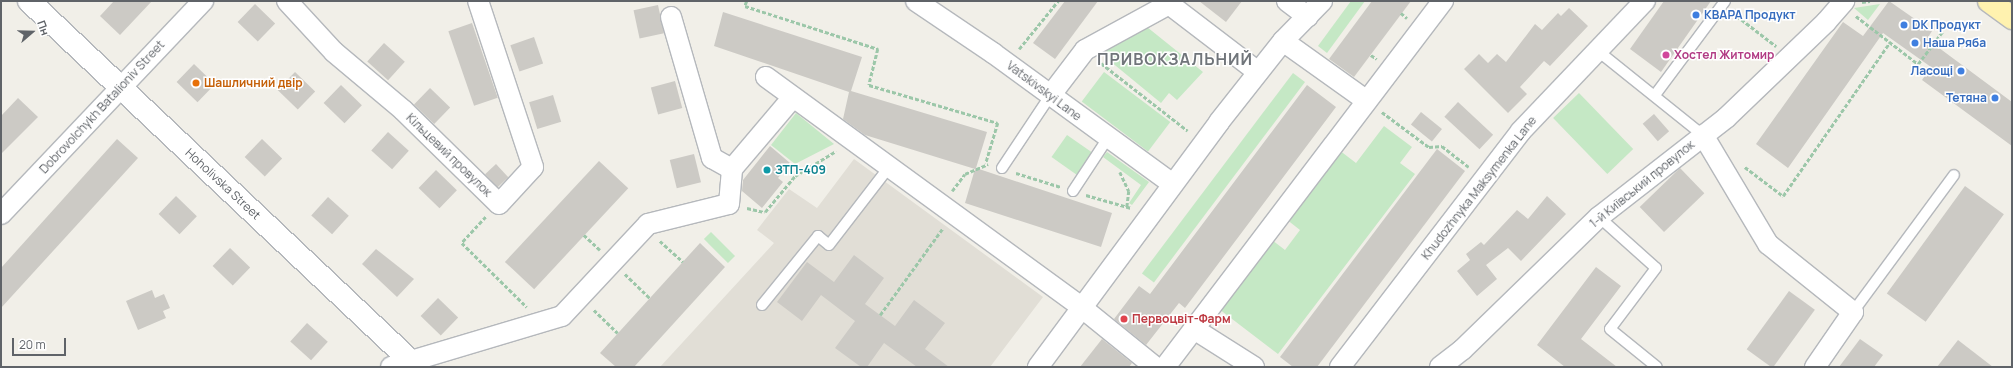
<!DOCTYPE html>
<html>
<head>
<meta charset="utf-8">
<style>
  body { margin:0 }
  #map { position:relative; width:2013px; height:368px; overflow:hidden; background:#f1efe8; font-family:Manrope,sans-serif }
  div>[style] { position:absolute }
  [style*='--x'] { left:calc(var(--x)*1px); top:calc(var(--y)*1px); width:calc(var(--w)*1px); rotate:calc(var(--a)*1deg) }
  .education>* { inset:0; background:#e1ded6 }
  .green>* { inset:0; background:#c5e8c5; transform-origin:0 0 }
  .building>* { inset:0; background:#cccac5; transform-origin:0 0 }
  .path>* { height:2.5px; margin-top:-1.25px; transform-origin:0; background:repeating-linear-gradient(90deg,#9cc7a9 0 4px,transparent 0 6px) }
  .roads { filter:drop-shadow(1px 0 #b5b8bc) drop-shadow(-1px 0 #b5b8bc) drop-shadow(0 1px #b5b8bc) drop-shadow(0 -1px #b5b8bc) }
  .lane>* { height:10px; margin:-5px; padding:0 5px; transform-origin:5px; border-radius:5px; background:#fff }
  .street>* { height:20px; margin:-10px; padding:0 10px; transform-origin:10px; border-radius:10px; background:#fff }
  .secondary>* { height:22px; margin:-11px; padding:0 11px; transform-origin:11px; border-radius:11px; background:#fff }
  .primary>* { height:22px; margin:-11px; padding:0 11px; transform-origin:11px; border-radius:11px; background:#fff2af }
  .dots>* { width:11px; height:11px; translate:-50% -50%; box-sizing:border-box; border:2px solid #fff; border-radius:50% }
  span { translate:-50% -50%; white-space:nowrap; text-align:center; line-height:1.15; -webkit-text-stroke:3px #fff; paint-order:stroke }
  .shop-label { font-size:12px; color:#366cbe; font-weight:700 }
  .left { translate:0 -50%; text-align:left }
  .right { translate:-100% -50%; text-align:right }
  .hotel-label { font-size:12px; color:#b23c85; font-weight:700 }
  .food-label { font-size:12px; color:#c56008; font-weight:700 }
  .street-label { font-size:12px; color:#5f6368 }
  .culture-label { font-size:12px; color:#0d838f; font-weight:700 }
  .health-label { font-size:12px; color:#be3a42; font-weight:700 }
  .district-label { font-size:16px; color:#70757a; font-weight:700; letter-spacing:1px }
  .frame { position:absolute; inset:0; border:2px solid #5f6368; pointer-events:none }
  .north { position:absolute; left:12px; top:12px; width:40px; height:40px; -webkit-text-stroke:3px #fff; paint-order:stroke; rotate:70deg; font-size:11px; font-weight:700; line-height:16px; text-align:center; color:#5f6368 }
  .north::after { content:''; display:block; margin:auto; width:14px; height:18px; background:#5f6368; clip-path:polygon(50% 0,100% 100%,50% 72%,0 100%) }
  .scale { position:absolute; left:12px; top:338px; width:54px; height:18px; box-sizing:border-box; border:2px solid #5f6368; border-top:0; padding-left:5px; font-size:12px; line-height:14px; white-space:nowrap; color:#5f6368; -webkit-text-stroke:3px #fff; paint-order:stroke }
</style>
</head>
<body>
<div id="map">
  <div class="education">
    <i style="clip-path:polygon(854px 159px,1043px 297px,990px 367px,660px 367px,774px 243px,757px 230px,789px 189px,817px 208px)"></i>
  </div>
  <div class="green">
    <i style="clip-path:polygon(1351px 1px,1365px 1px,1327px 53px,1318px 46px)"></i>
    <i style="clip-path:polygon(1880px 4px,1868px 20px,1854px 8px)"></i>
    <i style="clip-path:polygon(1147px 27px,1203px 72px,1177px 100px,1169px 93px,1161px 103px,1099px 52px)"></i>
    <i style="left:1104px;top:72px;width:83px;height:37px;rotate:37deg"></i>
    <i style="left:1293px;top:73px;width:15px;height:251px;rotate:37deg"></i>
    <i style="left:1579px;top:93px;width:78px;height:36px;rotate:46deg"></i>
    <i style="clip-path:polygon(796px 113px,834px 144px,795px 164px,771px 145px)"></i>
    <i style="clip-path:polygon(1384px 126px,1412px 147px,1400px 163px,1415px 174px,1278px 354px,1219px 309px,1272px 240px,1285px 250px,1300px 230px,1286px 219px,1339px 150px,1356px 163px)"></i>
    <i style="left:1067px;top:135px;width:32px;height:27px;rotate:35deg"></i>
    <i style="clip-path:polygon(1107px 152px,1149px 182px,1132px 205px,1129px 203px,1141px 185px,1103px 157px)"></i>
    <i style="left:711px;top:232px;width:34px;height:10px;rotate:45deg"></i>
  </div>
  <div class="building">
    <i style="clip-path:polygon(114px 1px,152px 1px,120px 35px,100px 16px)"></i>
    <i style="clip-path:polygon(1065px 1px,1098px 1px,1055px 59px,1033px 43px)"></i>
    <i style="clip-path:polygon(1199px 1px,1242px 1px,1226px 22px)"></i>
    <i style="clip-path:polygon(1372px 1px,1411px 1px,1354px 77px,1329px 59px)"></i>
    <i style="clip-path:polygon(1664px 1px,1711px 1px,1661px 72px,1630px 49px)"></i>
    <i style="clip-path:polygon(1889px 1px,1932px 31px,1927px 39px,2012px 102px,2012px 146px,1922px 80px,1931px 67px,1883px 33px,1788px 168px,1756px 144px,1843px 22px,1863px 36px)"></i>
    <i style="left:255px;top:4px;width:28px;height:25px;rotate:44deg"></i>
    <i style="left:658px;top:5px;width:29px;height:25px;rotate:78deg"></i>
    <i style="clip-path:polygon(1569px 8px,1588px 26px,1550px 66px,1544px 61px,1520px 87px,1527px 94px,1508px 113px,1464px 69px,1479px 54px,1488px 63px,1497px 54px,1506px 62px,1535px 24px,1542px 30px,1558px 13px,1561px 16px)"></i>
    <i style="clip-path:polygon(723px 12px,862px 57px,851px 91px,987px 132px,976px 168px,1112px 213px,1101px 247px,965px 203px,975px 169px,865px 135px,843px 119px,849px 92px,714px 46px)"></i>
    <i style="left:472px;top:23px;width:79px;height:25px;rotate:71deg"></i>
    <i style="left:534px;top:37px;width:28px;height:25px;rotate:71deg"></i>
    <i style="left:384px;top:43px;width:28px;height:25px;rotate:42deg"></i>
    <i style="left:194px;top:64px;width:29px;height:25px;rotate:44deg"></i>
    <i style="left:295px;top:72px;width:28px;height:25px;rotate:44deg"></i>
    <i style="left:675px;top:81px;width:28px;height:25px;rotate:75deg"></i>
    <i style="left:341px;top:85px;width:29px;height:25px;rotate:44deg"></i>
    <i style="clip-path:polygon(1307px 85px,1336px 107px,1185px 308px,1179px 303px,1146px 345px,1114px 319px,1139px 286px,1150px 294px)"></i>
    <i style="left:430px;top:88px;width:28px;height:23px;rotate:44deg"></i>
    <i style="left:553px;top:95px;width:28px;height:25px;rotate:73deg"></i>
    <i style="clip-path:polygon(18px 98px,38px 117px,1px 154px,1px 116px)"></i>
    <i style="left:1458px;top:102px;width:48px;height:20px;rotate:43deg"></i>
    <i style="left:1421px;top:112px;width:27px;height:16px;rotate:39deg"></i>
    <i style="left:1654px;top:114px;width:23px;height:15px;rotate:49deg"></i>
    <i style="left:388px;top:132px;width:28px;height:25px;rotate:42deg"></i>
    <i style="clip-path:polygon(117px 139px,138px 158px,1px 308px,1px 268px)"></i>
    <i style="left:262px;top:139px;width:28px;height:25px;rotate:44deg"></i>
    <i style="clip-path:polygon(770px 146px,790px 163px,778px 178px,783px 182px,762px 208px,742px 191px,743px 180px)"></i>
    <i style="clip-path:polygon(1437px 149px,1465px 171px,1317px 367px,1293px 367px,1280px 357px)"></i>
    <i style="left:694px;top:154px;width:29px;height:25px;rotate:76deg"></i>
    <i style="left:599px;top:161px;width:40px;height:138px;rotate:43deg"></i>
    <i style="left:496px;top:164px;width:18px;height:15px;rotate:47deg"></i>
    <i style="left:1680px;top:168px;width:35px;height:56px;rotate:46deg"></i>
    <i style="left:436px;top:170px;width:29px;height:25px;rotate:44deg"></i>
    <i style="left:1965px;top:186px;width:48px;height:133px;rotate:36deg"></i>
    <i style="left:176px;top:196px;width:29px;height:25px;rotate:44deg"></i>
    <i style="clip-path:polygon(1547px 196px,1566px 214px,1521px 261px,1508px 248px,1486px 265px,1497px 279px,1477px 296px,1457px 271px,1470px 260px,1466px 254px,1481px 242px,1484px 245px,1517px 210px,1528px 219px)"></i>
    <i style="left:328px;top:197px;width:28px;height:25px;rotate:42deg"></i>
    <i style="clip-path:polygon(700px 243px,725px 267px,634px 367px,616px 367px,600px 353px)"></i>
    <i style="left:230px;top:248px;width:28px;height:25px;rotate:44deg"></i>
    <i style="clip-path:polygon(376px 249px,414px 279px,397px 297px,362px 264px)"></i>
    <i style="clip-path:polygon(854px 255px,884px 278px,865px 304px,895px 326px,914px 300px,945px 323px,925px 349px,949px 367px,917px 367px,884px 343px,867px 367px,861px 367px,835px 348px,855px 321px,821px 295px,802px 321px,777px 302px,807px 262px,834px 282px)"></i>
    <i style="clip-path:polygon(1596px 267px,1621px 286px,1581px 339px,1617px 367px,1565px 367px,1537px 345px)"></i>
    <i style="clip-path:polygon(152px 290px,155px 298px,164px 294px,170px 308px,163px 311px,166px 318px,138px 330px,126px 301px)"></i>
    <i style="left:1789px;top:291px;width:32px;height:72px;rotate:36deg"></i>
    <i style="left:438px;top:298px;width:28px;height:25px;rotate:44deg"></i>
    <i style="left:307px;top:323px;width:28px;height:25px;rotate:42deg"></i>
    <i style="clip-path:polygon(1102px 339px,1132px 363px,1129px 367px,1080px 367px)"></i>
    <i style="clip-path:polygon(1860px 339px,1883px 355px,1874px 367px,1839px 367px)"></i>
    <i style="clip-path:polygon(1958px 340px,1993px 367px,1937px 367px)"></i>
  </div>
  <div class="path">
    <i style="--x:747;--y:1;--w:5;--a:112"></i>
    <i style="--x:745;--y:6;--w:140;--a:17.9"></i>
    <i style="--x:878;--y:49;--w:37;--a:104"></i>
    <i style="--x:869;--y:85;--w:134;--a:16.4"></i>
    <i style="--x:998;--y:123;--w:42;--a:106.7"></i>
    <i style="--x:1862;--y:2;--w:8;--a:-7"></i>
    <i style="--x:1732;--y:12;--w:56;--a:37.7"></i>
    <i style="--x:1401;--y:13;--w:8;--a:40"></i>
    <i style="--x:1856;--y:16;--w:78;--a:37.7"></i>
    <i style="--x:1918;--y:64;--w:41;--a:-52.9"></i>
    <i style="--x:1019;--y:49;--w:62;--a:-50.9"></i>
    <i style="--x:1371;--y:55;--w:7;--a:34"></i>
    <i style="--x:1101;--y:63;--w:110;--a:38"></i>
    <i style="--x:1382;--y:112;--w:59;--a:36.7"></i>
    <i style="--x:1429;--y:147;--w:13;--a:-4"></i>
    <i style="--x:1442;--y:146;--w:34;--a:38"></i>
    <i style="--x:1745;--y:167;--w:48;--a:37.3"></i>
    <i style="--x:1783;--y:196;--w:188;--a:-55.2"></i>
    <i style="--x:1120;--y:172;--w:21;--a:65"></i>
    <i style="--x:1129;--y:191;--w:16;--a:97"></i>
    <i style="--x:1016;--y:173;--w:47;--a:17.3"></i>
    <i style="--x:952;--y:191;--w:21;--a:-53"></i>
    <i style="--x:965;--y:174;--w:25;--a:-23"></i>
    <i style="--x:1086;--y:195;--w:47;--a:16.1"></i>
    <i style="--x:747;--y:208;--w:18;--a:13"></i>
    <i style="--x:765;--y:212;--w:47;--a:-50.2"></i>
    <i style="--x:795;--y:176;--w:48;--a:-31.4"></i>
    <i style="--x:486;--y:217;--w:35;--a:133"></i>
    <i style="--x:462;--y:243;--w:91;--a:44.6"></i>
    <i style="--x:584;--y:235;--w:22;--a:43"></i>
    <i style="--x:660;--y:241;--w:31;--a:42"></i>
    <i style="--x:625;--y:274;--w:35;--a:44"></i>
    <i style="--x:594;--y:310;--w:33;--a:44"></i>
    <i style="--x:880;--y:315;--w:107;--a:-54.1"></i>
  </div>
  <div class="roads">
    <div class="lane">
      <i style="--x:1598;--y:51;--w:134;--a:38.7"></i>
      <i style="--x:1655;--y:95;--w:117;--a:-53.3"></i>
      <i style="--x:1002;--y:168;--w:87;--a:-56.3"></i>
      <i style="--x:1073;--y:191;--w:64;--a:-56.6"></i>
      <i style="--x:1599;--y:217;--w:76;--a:41.8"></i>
      <i style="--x:1656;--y:268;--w:76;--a:127"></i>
      <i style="--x:1610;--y:329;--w:60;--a:39"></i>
      <i style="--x:762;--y:305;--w:89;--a:-50.9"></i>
      <i style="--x:818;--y:236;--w:14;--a:39"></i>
      <i style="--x:829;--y:245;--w:98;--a:-52.4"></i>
      <i style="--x:1853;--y:312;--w:170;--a:-53.6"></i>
    </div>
    <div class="street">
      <i style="--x:287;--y:1;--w:69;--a:47.3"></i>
      <i style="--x:334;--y:52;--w:90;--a:40"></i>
      <i style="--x:403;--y:110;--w:134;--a:44.4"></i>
      <i style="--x:499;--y:204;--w:50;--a:-47.4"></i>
      <i style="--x:533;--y:167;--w:175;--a:-108.3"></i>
      <i style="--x:916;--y:1;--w:93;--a:34"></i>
      <i style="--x:993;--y:53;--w:220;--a:36.1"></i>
      <i style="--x:1287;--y:1;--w:26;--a:37"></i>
      <i style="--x:671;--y:17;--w:147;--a:73.8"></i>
      <i style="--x:712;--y:158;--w:23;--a:29"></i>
      <i style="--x:1283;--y:41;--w:103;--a:35.5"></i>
      <i style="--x:766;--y:77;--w:390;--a:36.1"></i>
      <i style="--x:1081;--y:307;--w:95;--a:39"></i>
      <i style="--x:1050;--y:96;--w:58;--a:-52.7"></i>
      <i style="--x:1085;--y:50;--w:96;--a:-28.7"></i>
      <i style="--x:1169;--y:4;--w:112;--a:37.4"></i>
      <i style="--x:1703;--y:135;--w:127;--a:59.2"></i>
      <i style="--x:1768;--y:244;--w:109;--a:38.7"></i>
      <i style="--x:1853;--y:312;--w:67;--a:124.6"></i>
      <i style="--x:1;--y:214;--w:294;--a:-46.5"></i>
      <i style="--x:1194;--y:329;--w:71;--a:32.3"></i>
      <i style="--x:391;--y:367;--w:178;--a:-16.6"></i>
      <i style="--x:562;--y:316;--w:126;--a:-46.9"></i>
      <i style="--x:648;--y:224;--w:83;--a:-13.9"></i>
      <i style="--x:729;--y:204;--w:35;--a:-85"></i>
      <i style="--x:732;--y:169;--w:94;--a:-49.7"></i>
      <i style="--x:1038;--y:367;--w:305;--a:-53.5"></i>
      <i style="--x:1219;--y:122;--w:103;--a:-51.7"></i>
      <i style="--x:1283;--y:41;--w:56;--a:-45.7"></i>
      <i style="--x:1165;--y:367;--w:460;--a:-52.8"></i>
      <i style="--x:1340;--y:367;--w:297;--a:-52.5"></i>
      <i style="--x:1521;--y:131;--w:180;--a:-46.4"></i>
      <i style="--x:1440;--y:367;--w:28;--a:-38"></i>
      <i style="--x:1462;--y:350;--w:191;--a:-44.2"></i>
      <i style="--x:1599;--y:217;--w:161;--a:-37.9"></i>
      <i style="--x:1726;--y:118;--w:139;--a:-43.8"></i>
      <i style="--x:1826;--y:22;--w:28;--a:-49"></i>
    </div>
    <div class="secondary">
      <i style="--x:29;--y:1;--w:533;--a:43.33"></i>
    </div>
    <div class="primary">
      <i style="--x:1989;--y:1;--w:29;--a:36"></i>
    </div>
  </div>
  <div class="dots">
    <i style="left:1696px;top:15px;background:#3f7fe0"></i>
    <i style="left:1904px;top:25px;background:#3f7fe0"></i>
    <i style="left:1915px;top:43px;background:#3f7fe0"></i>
    <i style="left:1666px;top:55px;background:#d1479c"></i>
    <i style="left:1961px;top:71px;background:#3f7fe0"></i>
    <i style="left:196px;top:83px;background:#e8710a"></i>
    <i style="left:1995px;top:98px;background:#3f7fe0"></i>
    <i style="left:767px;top:170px;background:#0f9aa8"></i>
    <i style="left:1124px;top:319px;background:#e0444e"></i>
  </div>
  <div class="shop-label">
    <span class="left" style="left:1704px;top:15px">КВАРА Продукт</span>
    <span class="left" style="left:1912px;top:25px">DK Продукт</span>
    <span class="left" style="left:1923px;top:43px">Наша Ряба</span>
    <span class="right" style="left:1953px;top:71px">Ласощі</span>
    <span class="right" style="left:1987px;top:98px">Тетяна</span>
  </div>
  <div class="hotel-label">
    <span class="left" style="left:1674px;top:55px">Хостел Житомир</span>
  </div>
  <div class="food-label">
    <span class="left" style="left:204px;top:83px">Шашличний двір</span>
  </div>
  <div class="street-label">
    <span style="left:1044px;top:91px;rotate:37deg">Vatskivskyi Lane</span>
    <span style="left:102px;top:107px;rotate:-47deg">Dobrovolchykh Batalioniv Street</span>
    <span style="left:449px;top:155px;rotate:44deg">Кільцевий провулок</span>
    <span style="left:223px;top:184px;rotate:43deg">Hoholivska Street</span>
    <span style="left:1642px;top:184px;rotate:-39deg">1-й Київський провулок</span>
    <span style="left:1479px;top:188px;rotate:-52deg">Khudozhnyka Maksymenka Lane</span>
  </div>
  <div class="culture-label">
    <span class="left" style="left:775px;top:170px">ЗТП-409</span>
  </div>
  <div class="health-label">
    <span class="left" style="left:1132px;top:319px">Первоцвіт-Фарм</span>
  </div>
  <div class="district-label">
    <span style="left:1175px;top:59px">ПРИВОКЗАЛЬНИЙ</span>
  </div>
  <div class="frame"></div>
  <div class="north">Пн</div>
  <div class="scale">20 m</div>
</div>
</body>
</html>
